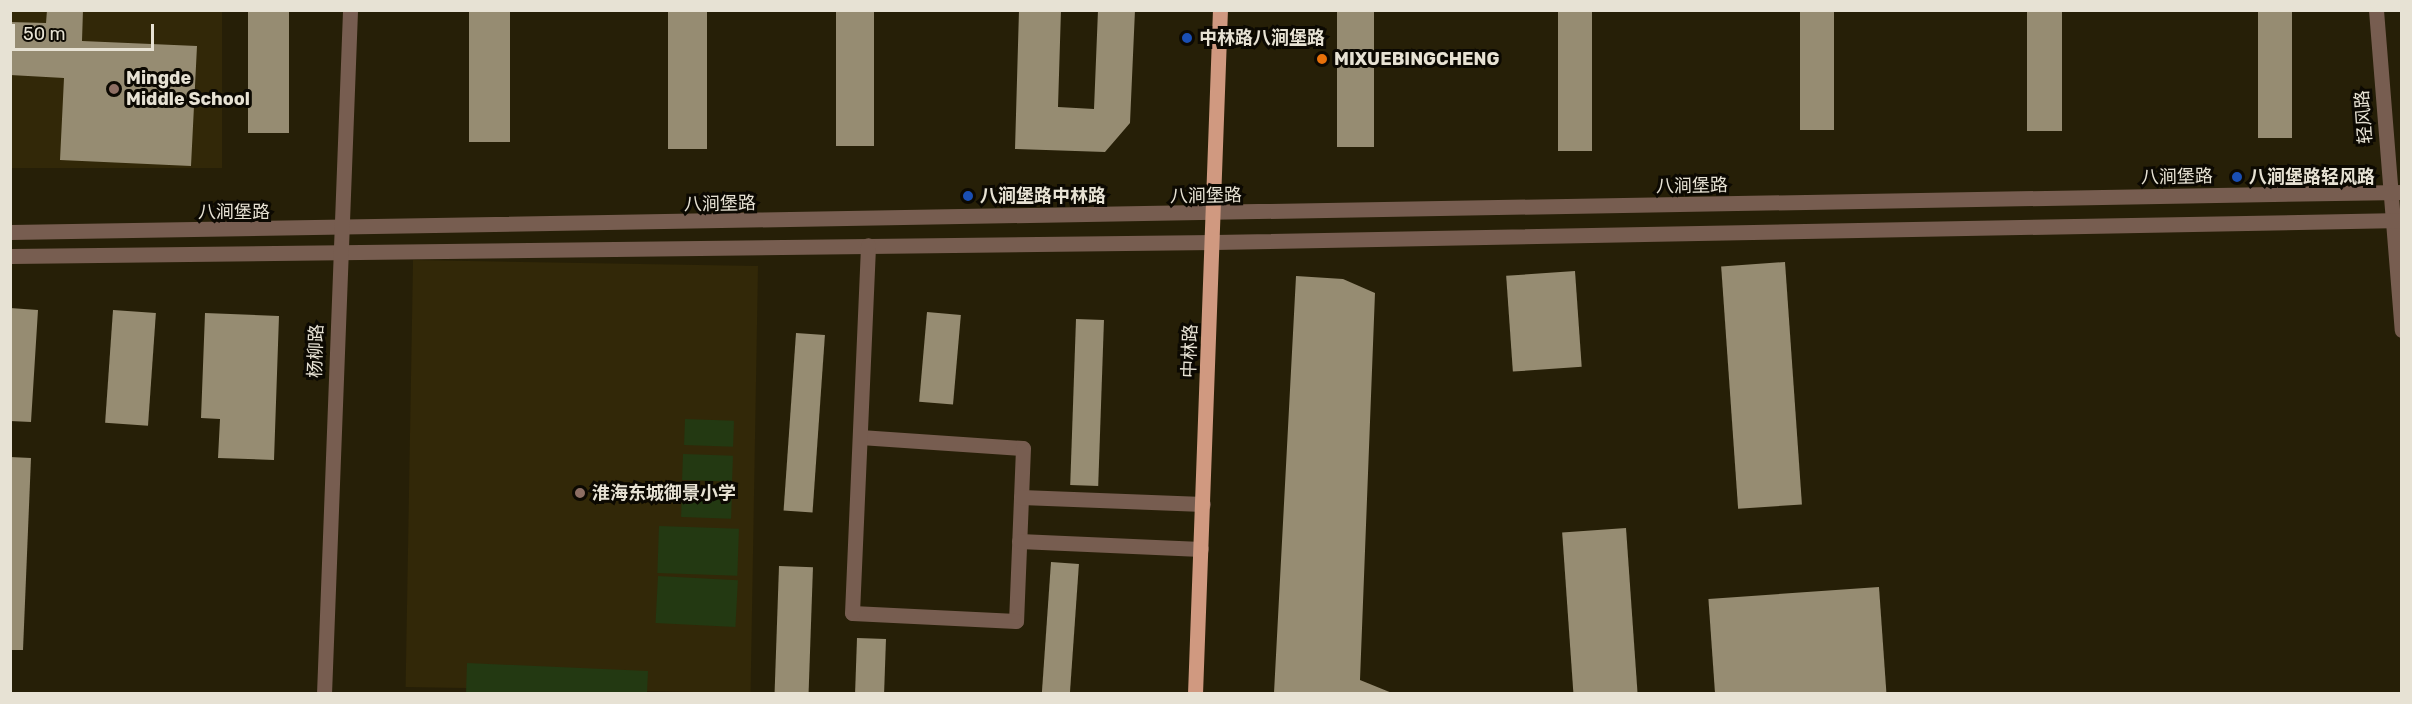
<!DOCTYPE html>
<html>
<head>
<meta charset="utf-8">
<style>
  body { margin:0 }
  #map { position:relative; width:2412px; height:704px; overflow:hidden; background:#261f07; font-family:Rubik,"Noto Sans SC",sans-serif }
  div>[style] { position:absolute }
  [style*='--x'] { left:calc(var(--x)*1px); top:calc(var(--y)*1px); width:calc(var(--w)*1px); rotate:calc(var(--a)*1deg) }
  .built>* { inset:0; background:#322808; transform-origin:0 0 }
  .green>* { inset:0; background:#233912; transform-origin:0 0 }
  .building>* { inset:0; background:#968c72; transform-origin:0 0 }
  .minor>* { height:15px; margin:-7.5px; padding:0 7.5px; transform-origin:7.5px; border-radius:7.5px; background:#775d50 }
  .major>* { height:15px; margin:-7.5px; padding:0 7.5px; transform-origin:7.5px; border-radius:7.5px; background:#d09980 }
  .dots>* { width:16px; height:16px; translate:-50% -50%; box-sizing:border-box; border:3px solid #0c0902; border-radius:50% }
  span { translate:-50% -50%; white-space:nowrap; text-align:center; line-height:1.15; -webkit-text-stroke:6px #0c0902; paint-order:stroke }
  .poi-label { font-size:18px; color:#e7e2d4; font-weight:700 }
  .left { translate:0 -50%; text-align:left }
  .street-label { font-size:18px; color:#e7e2d4 }
  .frame { position:absolute; inset:0; border:12px solid #e7e2d4; pointer-events:none }
  .scale { position:absolute; left:12px; top:24px; width:142px; height:27px; box-sizing:border-box; border:3px solid #e7e2d4; border-top:0; padding-left:8px; font-size:18px; line-height:21px; white-space:nowrap; color:#e7e2d4; -webkit-text-stroke:4px #0c0902; paint-order:stroke }
</style>
</head>
<body>
<div id="map">
  <div class="built">
    <i style="left:11px;top:11px;width:211px;height:157px"></i>
    <i style="left:758px;top:266px;width:427px;height:345px;rotate:91deg"></i>
  </div>
  <div class="green">
    <i style="left:685px;top:419px;width:49px;height:26px;rotate:2deg"></i>
    <i style="left:683px;top:454px;width:50px;height:26px;rotate:2deg"></i>
    <i style="left:682px;top:491px;width:50px;height:26px;rotate:2deg"></i>
    <i style="left:659px;top:526px;width:80px;height:47px;rotate:2deg"></i>
    <i style="left:658px;top:576px;width:80px;height:47px;rotate:3deg"></i>
    <i style="clip-path:polygon(467px 663px,648px 671px,647px 693px,466px 693px)"></i>
  </div>
  <div class="building">
    <i style="clip-path:polygon(47px 10px,83px 10px,82px 41px,197px 46px,191px 166px,60px 160px,64px 78px,10px 75px,10px 22px,46px 23px)"></i>
    <i style="left:248px;top:10px;width:41px;height:123px"></i>
    <i style="left:469px;top:10px;width:41px;height:132px"></i>
    <i style="left:668px;top:10px;width:39px;height:139px"></i>
    <i style="left:836px;top:10px;width:38px;height:136px"></i>
    <i style="clip-path:polygon(1019px 10px,1061px 10px,1058px 107px,1094px 109px,1098px 10px,1135px 10px,1130px 123px,1105px 152px,1015px 149px)"></i>
    <i style="left:1337px;top:10px;width:37px;height:137px"></i>
    <i style="left:1558px;top:10px;width:34px;height:141px"></i>
    <i style="left:1800px;top:10px;width:34px;height:120px"></i>
    <i style="left:2027px;top:10px;width:35px;height:121px"></i>
    <i style="left:2258px;top:10px;width:34px;height:128px"></i>
    <i style="left:1785px;top:262px;width:243px;height:64px;rotate:86deg"></i>
    <i style="left:1575px;top:271px;width:96px;height:69px;rotate:86deg"></i>
    <i style="clip-path:polygon(1296px 276px,1343px 279px,1375px 293px,1360px 680px,1392px 693px,1274px 693px)"></i>
    <i style="clip-path:polygon(10px 308px,38px 310px,31px 422px,10px 421px)"></i>
    <i style="left:113px;top:310px;width:43px;height:113px;rotate:4deg"></i>
    <i style="left:927px;top:312px;width:34px;height:90px;rotate:5deg"></i>
    <i style="clip-path:polygon(205px 313px,279px 316px,274px 460px,218px 458px,220px 419px,201px 418px)"></i>
    <i style="left:1076px;top:319px;width:28px;height:166px;rotate:2deg"></i>
    <i style="left:796px;top:333px;width:29px;height:178px;rotate:4deg"></i>
    <i style="clip-path:polygon(10px 457px,31px 458px,23px 650px,10px 650px)"></i>
    <i style="left:1626px;top:528px;width:165px;height:64px;rotate:86deg"></i>
    <i style="left:1051px;top:562px;width:28px;height:131px;rotate:4deg"></i>
    <i style="left:779px;top:566px;width:34px;height:127px;rotate:2deg"></i>
    <i style="left:1879px;top:587px;width:106px;height:171px;rotate:86deg"></i>
    <i style="left:857px;top:638px;width:29px;height:55px;rotate:2deg"></i>
  </div>
  <div class="minor">
    <i style="--x:2376;--y:10;--w:321;--a:85.4"></i>
    <i style="--x:10;--y:232;--w:2392;--a:-0.96"></i>
    <i style="--x:10;--y:256;--w:1204;--a:-0.67"></i>
    <i style="--x:1214;--y:242;--w:1188;--a:-1.06"></i>
    <i style="--x:860;--y:437;--w:163;--a:3.9"></i>
    <i style="--x:1023;--y:448;--w:173;--a:92.3"></i>
    <i style="--x:1016;--y:621;--w:164;--a:-177.2"></i>
    <i style="--x:852;--y:613;--w:368;--a:-87.5"></i>
    <i style="--x:1021;--y:497;--w:182;--a:2.2"></i>
    <i style="--x:1019;--y:541;--w:182;--a:2.5"></i>
    <i style="--x:324;--y:694;--w:684;--a:-87.82"></i>
  </div>
  <div class="major">
    <i style="--x:1195;--y:694;--w:684;--a:-87.91"></i>
  </div>
  <div class="dots">
    <i style="left:1187px;top:38px;background:#1a4fb4"></i>
    <i style="left:1322px;top:59px;background:#e8710a"></i>
    <i style="left:114px;top:89px;background:#8d6e63"></i>
    <i style="left:2237px;top:177px;background:#1a4fb4"></i>
    <i style="left:968px;top:196px;background:#1a4fb4"></i>
    <i style="left:580px;top:493px;background:#8d6e63"></i>
  </div>
  <div class="poi-label">
    <span class="left" style="left:1199px;top:38px">中林路八涧堡路</span>
    <span class="left" style="left:1334px;top:59px">MIXUEBINGCHENG</span>
    <span class="left" style="left:126px;top:89px">Mingde<br>Middle School</span>
    <span class="left" style="left:2249px;top:177px">八涧堡路轻风路</span>
    <span class="left" style="left:980px;top:196px">八涧堡路中林路</span>
    <span class="left" style="left:592px;top:493px">淮海东城御景小学</span>
  </div>
  <div class="street-label">
    <span style="left:2364px;top:117px;rotate:-94deg">轻风路</span>
    <span style="left:2177px;top:177px;rotate:-1deg">八涧堡路</span>
    <span style="left:1692px;top:186px;rotate:-1deg">八涧堡路</span>
    <span style="left:1206px;top:196px;rotate:-1deg">八涧堡路</span>
    <span style="left:720px;top:204px;rotate:-1deg">八涧堡路</span>
    <span style="left:234px;top:212px">八涧堡路</span>
    <span style="left:316px;top:351px;rotate:-88deg">杨柳路</span>
    <span style="left:1190px;top:351px;rotate:-88deg">中林路</span>
  </div>
  <div class="frame"></div>
  <div class="scale">50 m</div>
</div>
</body>
</html>
